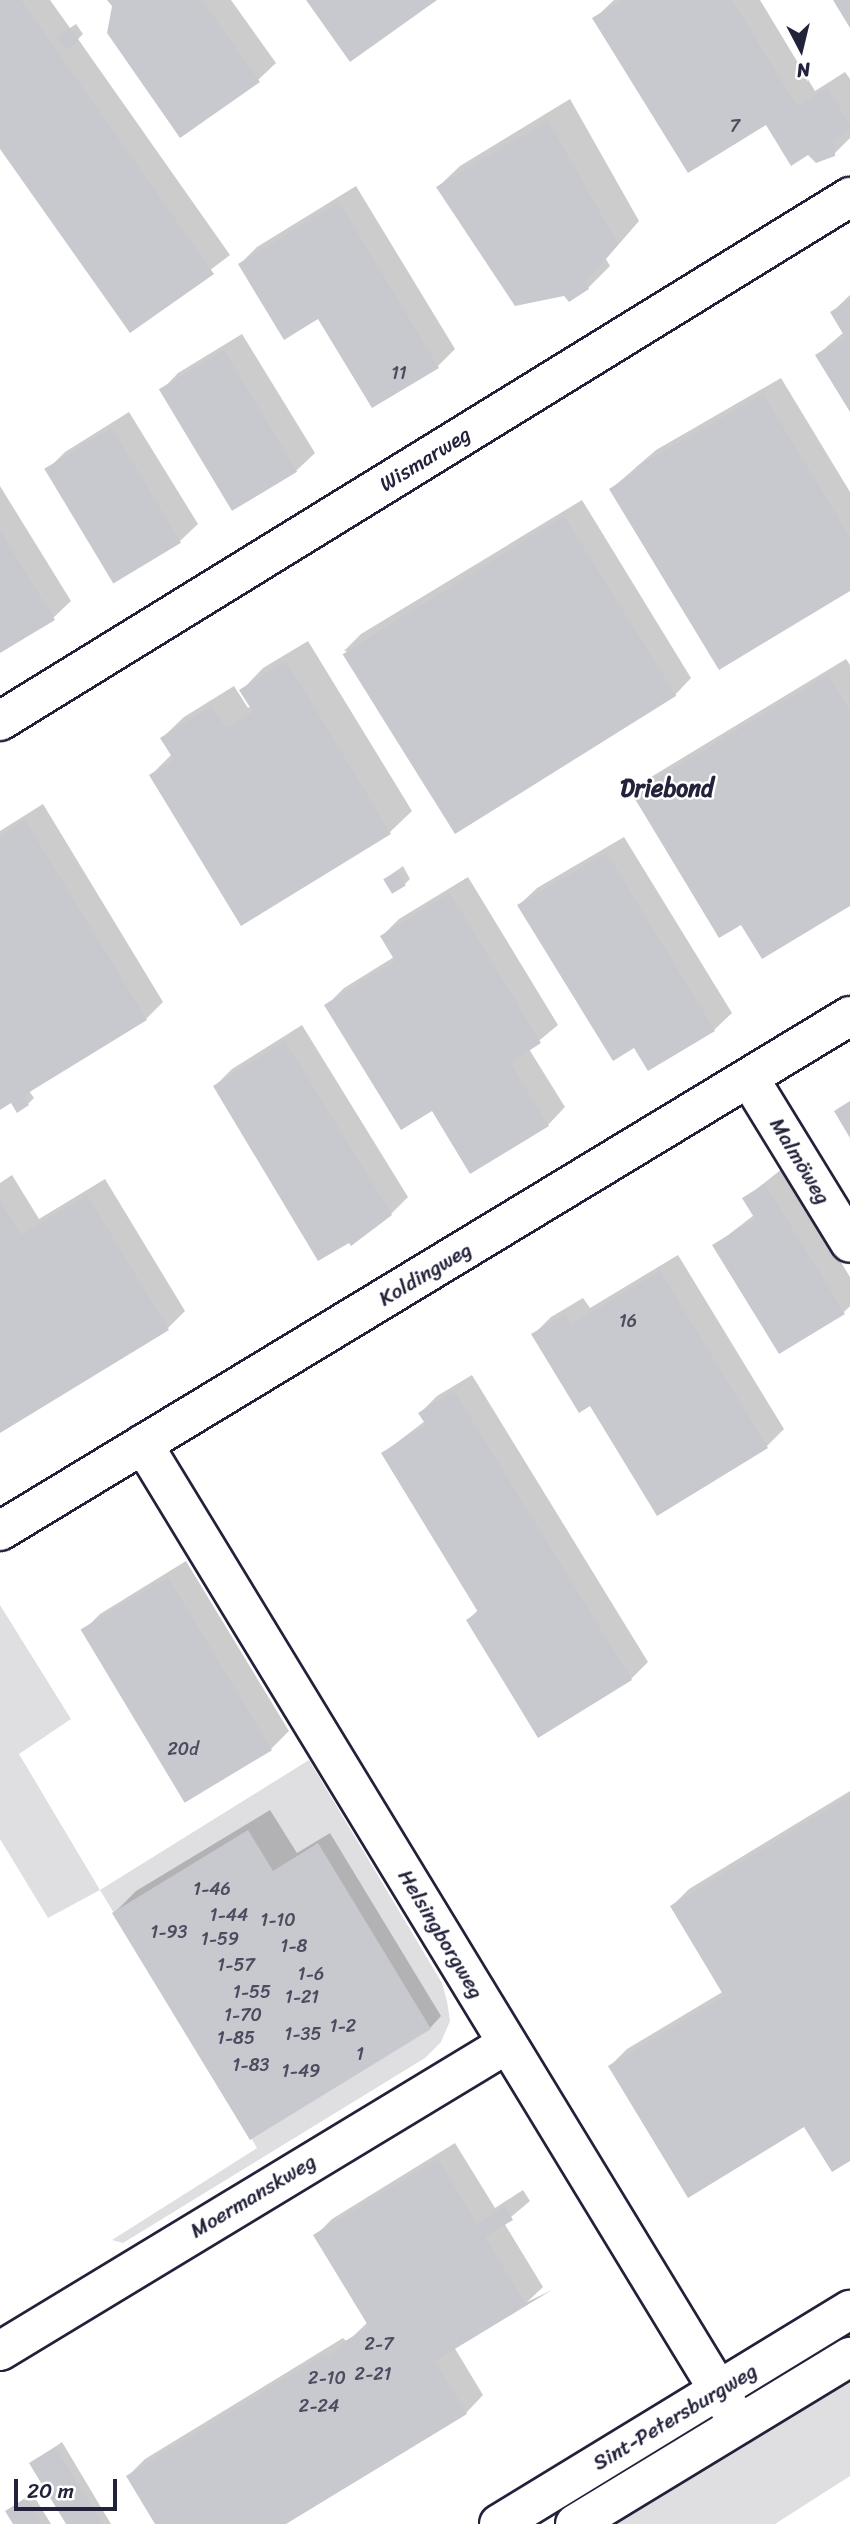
<!DOCTYPE html>
<html>
<head>
<meta charset="utf-8">
<style>
  body { margin:0 }
  #map { position:relative; width:850px; height:2524px; overflow:hidden; background:#fff; font-family:Sriracha,sans-serif }
  div>[style] { position:absolute }
  [style*='--x'] { left:calc(var(--x)*1px); top:calc(var(--y)*1px); width:calc(var(--w)*1px); rotate:calc(var(--a)*1deg) }
  .green>* { inset:0; background:#dfdfe2 }
  .shadow>* { inset:0; background:#0003 }
  .building>* { inset:0; background:#c8c8cf; transform-origin:0 0 }
  .roads { filter:drop-shadow(2px 0 #22223b) drop-shadow(-2px 0 #22223b) drop-shadow(0 2px #22223b) drop-shadow(0 -2px #22223b) }
  .street>* { height:38px; margin:-19px; padding:0 19px; transform-origin:19px; border-radius:19px; background:#fff }
  .secondary>* { height:38px; margin:-19px; padding:0 19px; transform-origin:19px; border-radius:19px; background:#fff }
  span { translate:-50% -50%; white-space:nowrap; text-align:center; line-height:1.15; -webkit-text-stroke:5px #fff; paint-order:stroke }
  .number-label { font-size:18px; color:#4c4c60 }
  .number-label span { -webkit-text-stroke-width:0 }
  .street-label { font-size:21px; color:#22223b }
  .quarter-label { font-size:24px; color:#22223b; font-weight:700 }
  .north { position:absolute; left:766px; top:14px; width:70px; height:70px; -webkit-text-stroke:5px #fff; paint-order:stroke; rotate:173deg; font-size:19px; font-weight:700; line-height:28px; text-align:center; color:#22223b }
  .north::after { content:''; display:block; margin:auto; width:24px; height:32px; background:#22223b; clip-path:polygon(50% 0,100% 100%,50% 72%,0 100%) }
  .scale { position:absolute; left:14px; top:2479px; width:103px; height:32px; box-sizing:border-box; border:4px solid #22223b; border-top:0; padding-left:9px; font-size:21px; line-height:24px; white-space:nowrap; color:#22223b; -webkit-text-stroke:5px #fff; paint-order:stroke }
</style>
</head>
<body>
<div id="map">
  <div class="green">
    <i style="clip-path:polygon(0 1605px,71px 1719px,19px 1754px,100px 1890px,309px 1760px,442px 1983px,447px 2001px,450px 2021px,441px 2042px,425px 2058px,123px 2243px,112px 2240px,257px 2148px,100px 1890px,48px 1918px,0 1839px)"></i>
    <i style="clip-path:polygon(850px 2367px,850px 2476px,775px 2524px,596px 2524px)"></i>
  </div>
  <div class="shadow">
    <i style="clip-path:polygon(0 0,50px 0,70px 28px,76px 24px,83px 34px,78px 39px,230px 255px,130px 331px,0 146px)"></i>
    <i style="clip-path:polygon(110px 0,231px 0,276px 63px,258px 80px)"></i>
    <i style="clip-path:polygon(614px 0,760px 0,815px 91px,845px 72px,850px 79px,850px 138px,834px 154px,766px 123px,595px 18px)"></i>
    <i style="clip-path:polygon(570px 99px,639px 221px,606px 259px,610px 266px,588px 288px,438px 187px,460px 166px)"></i>
    <i style="clip-path:polygon(356px 186px,455px 349px,438px 366px,319px 317px,240px 264px,257px 247px)"></i>
    <i style="clip-path:polygon(850px 295px,850px 409px,817px 355px,844px 332px,832px 312px)"></i>
    <i style="clip-path:polygon(242px 334px,315px 453px,297px 470px,233px 509px,161px 391px,178px 373px)"></i>
    <i style="clip-path:polygon(781px 378px,850px 492px,850px 589px,611px 489px,656px 450px)"></i>
    <i style="clip-path:polygon(129px 412px,198px 524px,180px 541px,116px 581px,48px 469px,65px 452px)"></i>
    <i style="clip-path:polygon(0 486px,71px 601px,53px 618px,0 651px)"></i>
    <i style="clip-path:polygon(582px 500px,691px 678px,674px 696px,344px 651px,361px 634px)"></i>
    <i style="clip-path:polygon(308px 641px,412px 811px,390px 832px,242px 923px,151px 775px,172px 754px,162px 738px,184px 717px,234px 686px,248px 708px,251px 706px,242px 690px,263px 668px)"></i>
    <i style="clip-path:polygon(846px 659px,850px 665px,850px 904px,741px 922px,634px 795px,651px 777px)"></i>
    <i style="clip-path:polygon(43px 804px,163px 1002px,146px 1019px,29px 1091px,34px 1098px,28px 1104px,15px 1099px,0 1108px,0 831px)"></i>
    <i style="clip-path:polygon(624px 837px,732px 1013px,714px 1030px,648px 1068px,635px 1046px,519px 905px,537px 888px)"></i>
    <i style="clip-path:polygon(403px 866px,410px 879px,405px 884px,385px 879px)"></i>
    <i style="clip-path:polygon(468px 877px,558px 1025px,529px 1049px,565px 1107px,548px 1125px,433px 1108px,327px 1005px,344px 988px,394px 957px,382px 936px,399px 919px)"></i>
    <i style="clip-path:polygon(302px 1025px,408px 1197px,391px 1214px,215px 1086px,232px 1069px)"></i>
    <i style="clip-path:polygon(783px 1168px,850px 1277px,850px 1306px,844px 1312px,714px 1246px,754px 1215px,744px 1199px)"></i>
    <i style="clip-path:polygon(12px 1175px,39px 1219px,105px 1179px,185px 1311px,168px 1328px,0 1431px,0 1183px)"></i>
    <i style="clip-path:polygon(678px 1255px,784px 1429px,767px 1446px,590px 1404px,533px 1335px,551px 1317px,583px 1298px,590px 1308px)"></i>
    <i style="clip-path:polygon(472px 1375px,648px 1662px,631px 1679px,468px 1620px,479px 1609px,383px 1453px,425px 1421px,420px 1413px,437px 1396px)"></i>
    <i style="clip-path:polygon(186px 1561px,289px 1731px,272px 1748px,187px 1801px,83px 1631px,100px 1614px)"></i>
    <i style="clip-path:polygon(850px 1791px,850px 2160px,805px 2124px,610px 2066px,627px 2049px,724px 1991px,672px 1906px,689px 1889px)"></i>
    <i style="clip-path:polygon(270px 1810px,297px 1853px,330px 1833px,441px 2016px,430px 2028px,114px 1913px,136px 1891px)"></i>
    <i style="clip-path:polygon(455px 2143px,495px 2208px,523px 2190px,530px 2201px,504px 2223px,543px 2287px,525px 2304px,454px 2347px,483px 2395px,466px 2413px,283px 2524px,157px 2524px,128px 2476px,145px 2459px,343px 2338px,347px 2342px,368px 2322px,315px 2236px,332px 2219px)"></i>
    <i style="clip-path:polygon(62px 2442px,111px 2524px,68px 2524px,32px 2463px)"></i>
    <i style="clip-path:polygon(32px 2493px,51px 2524px,15px 2524px,7px 2511px)"></i>
  </div>
  <div class="building">
    <i style="clip-path:polygon(0 0,21px 0,214px 274px,130px 333px,0 149px)"></i>
    <i style="clip-path:polygon(107px 0,202px 0,260px 82px,180px 138px,107px 33px,112px 6px)"></i>
    <i style="clip-path:polygon(306px 0,437px 0,350px 62px)"></i>
    <i style="clip-path:polygon(622px 0,732px 0,797px 106px,828px 88px,850px 125px,850px 130px,835px 139px,835px 156px,816px 163px,808px 155px,791px 166px,766px 125px,688px 173px,592px 18px)"></i>
    <i style="clip-path:polygon(833px 0,850px 0,850px 28px)"></i>
    <i style="left:70px;top:28px;width:16px;height:15px;rotate:55deg"></i>
    <i style="clip-path:polygon(548px 120px,618px 244px,586px 282px,589px 289px,569px 302px,564px 296px,515px 306px,436px 187px)"></i>
    <i style="clip-path:polygon(339px 202px,439px 368px,372px 408px,318px 319px,284px 340px,238px 264px)"></i>
    <i style="clip-path:polygon(850px 300px,850px 412px,815px 355px,845px 337px,830px 312px)"></i>
    <i style="left:224px;top:350px;width:142px;height:76px;rotate:59deg"></i>
    <i style="clip-path:polygon(763px 394px,850px 537px,850px 591px,719px 670px,609px 489px,639px 470px,636px 467px)"></i>
    <i style="left:112px;top:428px;width:134px;height:79px;rotate:59deg"></i>
    <i style="left:564px;top:516px;width:212px;height:261px;rotate:58deg"></i>
    <i style="clip-path:polygon(0 531px,55px 620px,0 653px)"></i>
    <i style="clip-path:polygon(286px 661px,391px 834px,241px 926px,149px 775px,174px 760px,160px 738px,212px 706px,226px 728px,253px 712px,239px 690px)"></i>
    <i style="clip-path:polygon(828px 675px,850px 710px,850px 906px,762px 959px,741px 925px,719px 938px,632px 794px)"></i>
    <i style="clip-path:polygon(25px 820px,147px 1020px,23px 1096px,29px 1105px,17px 1113px,11px 1103px,0 1110px,0 836px)"></i>
    <i style="clip-path:polygon(607px 853px,715px 1031px,648px 1071px,634px 1048px,613px 1061px,517px 905px)"></i>
    <i style="left:397px;top:871px;width:17px;height:16px;rotate:59deg"></i>
    <i style="clip-path:polygon(450px 893px,541px 1043px,510px 1063px,549px 1126px,470px 1174px,432px 1111px,401px 1130px,324px 1005px,395px 961px,380px 936px)"></i>
    <i style="clip-path:polygon(285px 1041px,392px 1215px,351px 1246px,349px 1243px,318px 1261px,213px 1086px)"></i>
    <i style="clip-path:polygon(850px 1101px,850px 1138px,834px 1111px)"></i>
    <i style="clip-path:polygon(765px 1184px,845px 1314px,779px 1354px,712px 1245px,755px 1219px,742px 1198px)"></i>
    <i style="clip-path:polygon(87px 1195px,169px 1330px,0 1433px,0 1200px,21px 1235px)"></i>
    <i style="clip-path:polygon(660px 1271px,768px 1448px,657px 1516px,590px 1406px,579px 1413px,531px 1334px,565px 1314px,572px 1324px)"></i>
    <i style="clip-path:polygon(454px 1391px,632px 1680px,538px 1738px,466px 1620px,478px 1612px,381px 1453px,426px 1425px,418px 1413px)"></i>
    <i style="left:168px;top:1577px;width:202px;height:102px;rotate:59deg"></i>
    <i style="clip-path:polygon(850px 1796px,850px 2161px,832px 2172px,804px 2127px,688px 2198px,608px 2066px,724px 1996px,670px 1906px)"></i>
    <i style="clip-path:polygon(248px 1830px,273px 1871px,318px 1843px,431px 2029px,250px 2140px,112px 1913px)"></i>
    <i style="clip-path:polygon(438px 2159px,477px 2224px,505px 2206px,513px 2220px,485px 2237px,525px 2303px,552px 2290px,435px 2361px,467px 2414px,286px 2524px,155px 2524px,126px 2476px,325px 2354px,330px 2358px,345px 2341px,369px 2327px,313px 2235px)"></i>
    <i style="clip-path:polygon(55px 2447px,96px 2513px,103px 2524px,66px 2524px,29px 2463px)"></i>
    <i style="clip-path:polygon(26px 2498px,42px 2524px,13px 2524px,5px 2511px)"></i>
  </div>
  <div class="roads">
    <div class="street">
      <i style="--x:0;--y:721;--w:999;--a:-31.65"></i>
      <i style="--x:749;--y:1078;--w:193;--a:58.5"></i>
      <i style="--x:143;--y:1444;--w:1147;--a:58.69"></i>
      <i style="--x:0;--y:1531;--w:994;--a:-31.21"></i>
      <i style="--x:0;--y:2351;--w:593;--a:-31.2"></i>
    </div>
    <div class="secondary">
      <i style="--x:499;--y:2524;--w:411;--a:-31.4"></i>
      <i style="--x:575;--y:2524;--w:322;--a:-31.3"></i>
    </div>
  </div>
  <div class="number-label">
    <span style="left:735px;top:126px">7</span>
    <span style="left:399px;top:373px">11</span>
    <span style="left:628px;top:1321px">16</span>
    <span style="left:183px;top:1749px">20d</span>
    <span style="left:212px;top:1889px">1-46</span>
    <span style="left:229px;top:1915px">1-44</span>
    <span style="left:278px;top:1920px">1-10</span>
    <span style="left:169px;top:1932px">1-93</span>
    <span style="left:220px;top:1939px">1-59</span>
    <span style="left:294px;top:1946px">1-8</span>
    <span style="left:236px;top:1965px">1-57</span>
    <span style="left:311px;top:1974px">1-6</span>
    <span style="left:252px;top:1992px">1-55</span>
    <span style="left:302px;top:1997px">1-21</span>
    <span style="left:243px;top:2015px">1-70</span>
    <span style="left:343px;top:2026px">1-2</span>
    <span style="left:303px;top:2034px">1-35</span>
    <span style="left:236px;top:2038px">1-85</span>
    <span style="left:360px;top:2054px">1</span>
    <span style="left:251px;top:2065px">1-83</span>
    <span style="left:301px;top:2071px">1-49</span>
    <span style="left:379px;top:2344px">2-7</span>
    <span style="left:373px;top:2374px">2-21</span>
    <span style="left:327px;top:2378px">2-10</span>
    <span style="left:319px;top:2406px">2-24</span>
  </div>
  <div class="street-label">
    <span style="left:425px;top:459px;rotate:-32deg">Wismarweg</span>
    <span style="left:800px;top:1161px;rotate:59deg">Malmöweg</span>
    <span style="left:425px;top:1274px;rotate:-31deg">Koldingweg</span>
    <span style="left:441px;top:1934px;rotate:59deg">Helsingborgweg</span>
    <span style="left:253px;top:2196px;rotate:-31deg">Moermanskweg</span>
    <span style="left:675px;top:2417px;rotate:-31deg">Sint-Petersburgweg</span>
  </div>
  <div class="quarter-label">
    <span style="left:667px;top:789px">Driebond</span>
  </div>
  <div class="north">N</div>
  <div class="scale">20 m</div>
</div>
</body>
</html>
